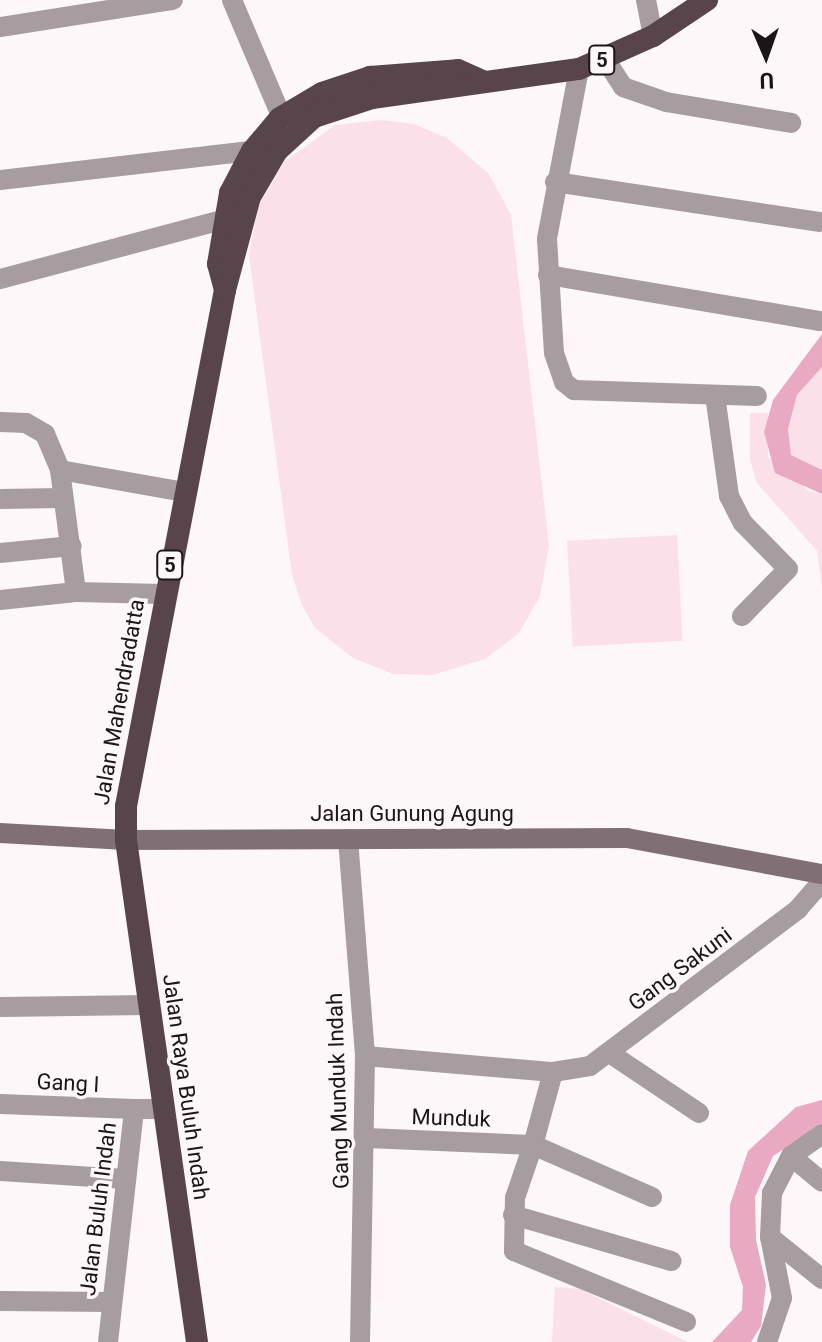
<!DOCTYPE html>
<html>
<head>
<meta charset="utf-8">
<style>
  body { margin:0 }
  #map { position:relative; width:822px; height:1342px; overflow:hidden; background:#fdf7f9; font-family:Roboto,sans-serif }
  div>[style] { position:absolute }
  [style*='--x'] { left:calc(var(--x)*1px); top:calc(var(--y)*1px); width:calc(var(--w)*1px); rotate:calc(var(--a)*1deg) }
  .green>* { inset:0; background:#fbe0e9; transform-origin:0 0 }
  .water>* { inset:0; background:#eaa9c2 }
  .minor>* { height:20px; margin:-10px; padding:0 10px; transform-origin:10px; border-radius:10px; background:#a79ca0 }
  .tertiary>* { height:20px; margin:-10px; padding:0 10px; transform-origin:10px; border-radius:10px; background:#a79ca0 }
  .secondary>* { height:20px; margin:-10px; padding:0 10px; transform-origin:10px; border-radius:10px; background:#807076 }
  .trunk>* { height:22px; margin:-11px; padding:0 11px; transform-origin:11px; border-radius:11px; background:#58454c }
  span { translate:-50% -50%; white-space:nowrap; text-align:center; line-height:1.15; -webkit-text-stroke:7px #fdf7f9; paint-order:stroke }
  .shield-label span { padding:2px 6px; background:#fdf7f9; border:2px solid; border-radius:6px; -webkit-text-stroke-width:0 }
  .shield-label { font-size:20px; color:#1d1418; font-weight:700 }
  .street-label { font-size:22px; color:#1d1418 }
  .north { position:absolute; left:726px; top:16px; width:80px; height:80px; -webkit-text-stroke:6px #fdf7f9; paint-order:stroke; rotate:178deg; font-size:22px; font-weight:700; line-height:32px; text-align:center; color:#1d1418 }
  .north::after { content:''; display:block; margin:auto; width:28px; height:36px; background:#1d1418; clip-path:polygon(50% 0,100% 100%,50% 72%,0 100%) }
</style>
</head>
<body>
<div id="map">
  <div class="green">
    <i style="clip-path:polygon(382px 120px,414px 124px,447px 138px,489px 174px,511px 215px,549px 546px,540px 596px,519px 633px,485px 659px,432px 675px,393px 674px,353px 658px,315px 628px,302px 605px,292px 575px,249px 256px,258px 207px,284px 162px,335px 125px)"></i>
    <i style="clip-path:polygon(822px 367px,822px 470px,790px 455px,788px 429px,797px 395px)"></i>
    <i style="clip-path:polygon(750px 413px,768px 413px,768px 457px,809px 491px,822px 494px,822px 587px,817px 551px,757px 483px,750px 459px)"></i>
    <i style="left:677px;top:535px;width:106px;height:110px;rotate:87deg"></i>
    <i style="clip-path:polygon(555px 1287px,580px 1289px,688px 1342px,552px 1342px)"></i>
  </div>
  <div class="water">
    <i style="clip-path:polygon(822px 334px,822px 367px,797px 395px,788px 429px,791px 455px,822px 470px,822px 494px,775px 473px,764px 432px,773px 400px)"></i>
    <i style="clip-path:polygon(822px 1100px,822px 1124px,773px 1156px,755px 1197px,756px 1240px,766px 1285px,761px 1326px,751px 1342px,712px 1342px,742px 1310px,743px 1287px,730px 1247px,730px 1205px,748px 1151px,796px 1107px)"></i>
  </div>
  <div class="minor">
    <i style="--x:646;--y:0;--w:37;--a:79"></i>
    <i style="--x:0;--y:27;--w:175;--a:-8.9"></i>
    <i style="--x:605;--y:59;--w:33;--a:57"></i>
    <i style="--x:623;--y:87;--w:46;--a:19.2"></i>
    <i style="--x:666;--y:102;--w:127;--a:9.5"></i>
    <i style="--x:579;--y:69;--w:173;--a:100.7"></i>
    <i style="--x:547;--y:239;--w:114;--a:86.5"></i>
    <i style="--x:554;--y:353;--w:31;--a:71"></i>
    <i style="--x:564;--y:382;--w:13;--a:39"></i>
    <i style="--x:574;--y:390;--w:183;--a:1.9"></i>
    <i style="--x:0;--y:180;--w:254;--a:-6.6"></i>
    <i style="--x:555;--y:182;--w:267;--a:8.6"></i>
    <i style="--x:548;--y:275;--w:276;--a:9.6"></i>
    <i style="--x:0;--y:279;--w:230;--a:-14.9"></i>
    <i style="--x:715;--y:395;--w:102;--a:82.1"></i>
    <i style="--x:729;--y:496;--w:30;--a:63"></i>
    <i style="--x:743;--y:523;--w:64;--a:45.6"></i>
    <i style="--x:788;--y:569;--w:66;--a:134.4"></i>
    <i style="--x:0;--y:422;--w:26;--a:2"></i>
    <i style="--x:26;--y:423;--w:22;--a:30"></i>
    <i style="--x:45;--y:434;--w:39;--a:67"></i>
    <i style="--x:60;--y:470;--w:123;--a:82.5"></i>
    <i style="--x:76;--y:592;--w:88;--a:1.3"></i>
    <i style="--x:60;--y:470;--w:127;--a:10"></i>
    <i style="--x:0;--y:499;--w:63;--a:-0.9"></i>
    <i style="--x:0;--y:553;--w:72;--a:-5.6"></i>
    <i style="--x:0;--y:600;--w:76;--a:-6"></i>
    <i style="--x:348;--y:839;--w:218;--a:85.5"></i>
    <i style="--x:365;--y:1056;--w:286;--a:91"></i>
    <i style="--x:0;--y:1007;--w:148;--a:-0.8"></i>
    <i style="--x:611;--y:1054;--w:106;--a:33.8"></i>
    <i style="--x:365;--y:1056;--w:189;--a:4.9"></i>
    <i style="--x:553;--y:1072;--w:37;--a:-9"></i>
    <i style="--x:590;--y:1066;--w:261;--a:-37"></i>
    <i style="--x:798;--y:909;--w:37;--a:-49"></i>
    <i style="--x:553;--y:1072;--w:76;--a:105.3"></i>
    <i style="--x:533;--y:1145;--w:130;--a:23.6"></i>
    <i style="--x:0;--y:1104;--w:134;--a:2.1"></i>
    <i style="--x:367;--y:1138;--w:166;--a:2.4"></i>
    <i style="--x:533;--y:1145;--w:56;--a:108.8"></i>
    <i style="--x:515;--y:1198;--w:53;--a:91.1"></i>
    <i style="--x:514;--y:1251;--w:186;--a:22.4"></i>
    <i style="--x:791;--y:1156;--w:40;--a:40"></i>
    <i style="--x:0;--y:1171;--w:125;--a:3.7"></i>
    <i style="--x:513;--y:1215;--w:165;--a:16.2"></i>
    <i style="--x:770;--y:1237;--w:67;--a:38.9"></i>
    <i style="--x:0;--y:1301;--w:110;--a:0.5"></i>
    <i style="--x:108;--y:1342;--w:234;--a:-83.6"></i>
    <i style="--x:134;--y:1109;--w:28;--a:0"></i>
    <i style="--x:767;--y:1342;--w:46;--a:-71.2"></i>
    <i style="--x:782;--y:1298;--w:62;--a:-101.1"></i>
    <i style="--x:770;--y:1237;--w:44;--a:-87.4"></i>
    <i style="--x:772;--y:1193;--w:42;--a:-62.8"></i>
    <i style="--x:791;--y:1156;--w:38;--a:-35"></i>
  </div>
  <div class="tertiary">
    <i style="--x:232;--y:0;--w:143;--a:67"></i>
  </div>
  <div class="secondary">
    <i style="--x:0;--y:833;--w:126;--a:3.2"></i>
    <i style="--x:126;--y:840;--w:501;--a:-0.23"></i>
    <i style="--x:627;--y:838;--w:198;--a:10.5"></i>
  </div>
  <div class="trunk">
    <i style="--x:225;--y:290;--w:27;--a:-105"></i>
    <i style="--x:218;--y:264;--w:72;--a:-80.4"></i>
    <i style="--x:230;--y:193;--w:47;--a:-62.4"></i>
    <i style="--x:252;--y:151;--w:43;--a:-49.7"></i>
    <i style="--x:280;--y:118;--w:49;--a:-30.8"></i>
    <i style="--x:322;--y:93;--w:51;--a:-18.4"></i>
    <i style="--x:370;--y:77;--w:88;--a:-4.5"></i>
    <i style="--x:458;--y:70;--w:27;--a:24"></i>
    <i style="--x:197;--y:1342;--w:507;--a:-98.05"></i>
    <i style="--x:126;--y:840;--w:34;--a:-90"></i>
    <i style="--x:126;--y:806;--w:525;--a:-79.14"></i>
    <i style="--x:225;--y:290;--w:96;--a:-75"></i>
    <i style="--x:250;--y:197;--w:53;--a:-59.6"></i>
    <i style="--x:277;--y:151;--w:50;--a:-42.6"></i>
    <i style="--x:314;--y:117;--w:61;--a:-18.1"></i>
    <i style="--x:372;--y:98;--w:209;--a:-8"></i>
    <i style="--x:579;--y:69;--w:81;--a:-24"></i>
    <i style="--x:653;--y:36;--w:65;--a:-33.7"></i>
  </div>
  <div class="shield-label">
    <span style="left:602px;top:60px">5</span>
    <span style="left:170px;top:565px">5</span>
  </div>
  <div class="street-label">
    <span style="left:119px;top:702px;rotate:-80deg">Jalan Mahendradatta</span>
    <span style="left:412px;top:814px">Jalan Gunung Agung</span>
    <span style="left:680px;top:969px;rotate:-37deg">Gang Sakuni</span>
    <span style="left:68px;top:1083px;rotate:3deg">Gang I</span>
    <span style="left:186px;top:1087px;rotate:82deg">Jalan Raya Buluh Indah</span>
    <span style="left:338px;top:1091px;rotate:-92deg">Gang Munduk Indah</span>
    <span style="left:451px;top:1118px;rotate:2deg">Munduk</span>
    <span style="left:98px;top:1209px;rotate:-83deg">Jalan Buluh Indah</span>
  </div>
  <div class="north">U</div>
</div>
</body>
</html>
